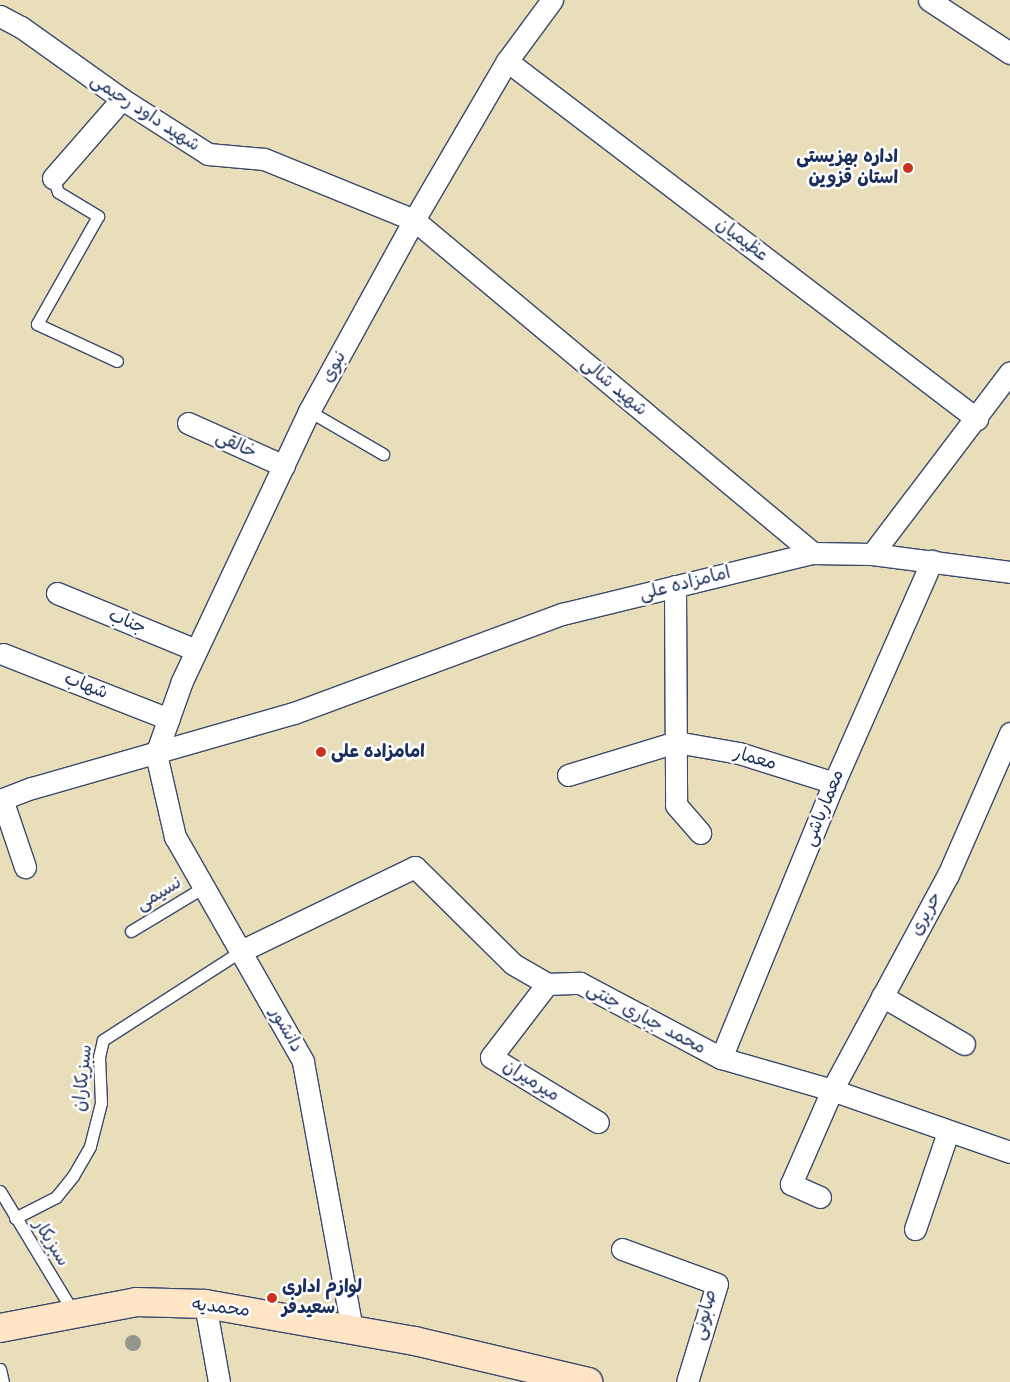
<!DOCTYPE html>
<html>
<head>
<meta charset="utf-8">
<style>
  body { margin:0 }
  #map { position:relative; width:1010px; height:1382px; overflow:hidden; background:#e8deba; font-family:Mynerve,"Playpen Sans Arabic",sans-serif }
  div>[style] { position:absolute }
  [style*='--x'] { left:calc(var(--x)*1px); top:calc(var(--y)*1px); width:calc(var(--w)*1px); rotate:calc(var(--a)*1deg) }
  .roads { filter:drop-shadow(1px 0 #3a496c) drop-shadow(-1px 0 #3a496c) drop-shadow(0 1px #3a496c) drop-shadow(0 -1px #3a496c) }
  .lane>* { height:11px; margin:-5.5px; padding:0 5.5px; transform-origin:5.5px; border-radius:5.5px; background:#fff }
  .street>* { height:21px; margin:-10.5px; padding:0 10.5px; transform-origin:10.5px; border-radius:10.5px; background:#fff }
  .secondary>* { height:28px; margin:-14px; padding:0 14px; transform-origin:14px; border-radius:14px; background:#fde5c5 }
  .trees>* { width:16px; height:16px; margin:-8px; border-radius:50%; background:#92978a }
  .dots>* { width:14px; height:14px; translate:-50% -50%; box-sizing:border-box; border:2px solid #fff; border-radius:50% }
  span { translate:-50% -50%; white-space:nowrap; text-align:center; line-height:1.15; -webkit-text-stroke:5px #fff; paint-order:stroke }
  .street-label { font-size:18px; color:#1b2f5e }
  .poi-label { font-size:18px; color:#1b2f5e; font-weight:700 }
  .right { translate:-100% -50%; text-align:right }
  .left { translate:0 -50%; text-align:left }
</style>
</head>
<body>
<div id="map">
  <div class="roads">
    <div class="lane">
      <i style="--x:53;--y:178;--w:15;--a:70"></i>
      <i style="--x:58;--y:192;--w:47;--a:31"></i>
      <i style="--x:98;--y:216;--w:124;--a:119.5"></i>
      <i style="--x:37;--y:324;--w:88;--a:24.8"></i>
      <i style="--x:309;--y:411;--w:86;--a:30.2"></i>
      <i style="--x:131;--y:931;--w:85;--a:-31.1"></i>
      <i style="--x:0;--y:1191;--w:143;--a:58.8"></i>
      <i style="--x:15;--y:1218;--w:46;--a:-27.1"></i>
      <i style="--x:56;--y:1197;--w:27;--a:-51"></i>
      <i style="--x:73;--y:1176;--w:34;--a:-60"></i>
      <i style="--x:90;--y:1146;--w:44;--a:-75.7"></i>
      <i style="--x:101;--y:1103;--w:46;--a:-92.5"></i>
      <i style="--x:99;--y:1057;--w:17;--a:-77"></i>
      <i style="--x:103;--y:1040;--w:164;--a:-32.8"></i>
      <i style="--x:0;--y:1369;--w:13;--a:77"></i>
    </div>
    <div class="street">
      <i style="--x:929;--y:0;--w:97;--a:33.2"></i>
      <i style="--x:0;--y:16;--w:24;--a:28"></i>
      <i style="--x:21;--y:27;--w:124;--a:35.5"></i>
      <i style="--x:122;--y:99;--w:102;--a:32.6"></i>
      <i style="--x:208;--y:154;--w:56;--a:5.1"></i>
      <i style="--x:264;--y:159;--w:162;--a:22.1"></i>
      <i style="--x:414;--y:220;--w:520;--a:39.85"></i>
      <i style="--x:507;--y:61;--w:591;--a:37.3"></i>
      <i style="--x:53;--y:178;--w:105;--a:-48.9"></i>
      <i style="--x:188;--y:423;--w:105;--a:24.1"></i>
      <i style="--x:872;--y:554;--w:228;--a:-52.8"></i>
      <i style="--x:675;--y:586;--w:219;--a:89.7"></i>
      <i style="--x:676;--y:805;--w:37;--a:49"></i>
      <i style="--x:57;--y:593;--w:150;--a:22.3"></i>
      <i style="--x:3;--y:654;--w:178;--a:21.4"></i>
      <i style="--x:568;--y:775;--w:113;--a:-17"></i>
      <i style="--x:676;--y:742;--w:64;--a:9.9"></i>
      <i style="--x:739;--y:753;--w:100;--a:17.5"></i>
      <i style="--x:2;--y:799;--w:72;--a:71.3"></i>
      <i style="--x:0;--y:800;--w:34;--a:-21"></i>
      <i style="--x:32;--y:788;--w:273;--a:-16"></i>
      <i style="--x:294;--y:713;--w:286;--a:-20.3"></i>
      <i style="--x:562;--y:614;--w:258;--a:-13.7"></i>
      <i style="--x:813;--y:553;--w:59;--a:1"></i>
      <i style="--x:872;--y:554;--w:139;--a:7.4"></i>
      <i style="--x:241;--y:951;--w:193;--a:-25.8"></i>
      <i style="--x:415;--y:867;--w:138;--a:44.7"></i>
      <i style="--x:513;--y:964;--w:39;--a:30"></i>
      <i style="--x:547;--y:984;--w:33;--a:-2"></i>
      <i style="--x:580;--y:983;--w:160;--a:28"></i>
      <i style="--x:721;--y:1058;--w:116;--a:16.1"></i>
      <i style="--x:832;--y:1090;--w:188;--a:19.2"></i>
      <i style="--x:547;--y:984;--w:92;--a:127.5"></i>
      <i style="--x:491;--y:1057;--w:125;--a:31.3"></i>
      <i style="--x:882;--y:996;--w:95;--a:30.3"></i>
      <i style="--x:721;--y:1058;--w:297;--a:-67.7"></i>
      <i style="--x:834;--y:783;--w:243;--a:-66.2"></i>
      <i style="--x:820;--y:1197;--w:32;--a:-156"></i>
      <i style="--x:791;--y:1184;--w:103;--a:-66.4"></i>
      <i style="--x:832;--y:1090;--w:244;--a:-61.7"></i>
      <i style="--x:948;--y:875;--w:155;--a:-66.4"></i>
      <i style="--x:915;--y:1229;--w:102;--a:-71.2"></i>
      <i style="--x:622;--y:1249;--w:101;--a:20.2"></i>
      <i style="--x:717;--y:1284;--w:102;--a:107"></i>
      <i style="--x:205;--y:1304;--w:79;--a:79.8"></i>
      <i style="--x:352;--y:1329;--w:272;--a:-100.4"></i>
      <i style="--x:303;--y:1061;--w:258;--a:-119.7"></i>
      <i style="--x:175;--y:837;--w:85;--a:-102.9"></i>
      <i style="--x:156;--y:754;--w:77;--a:-70.4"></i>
      <i style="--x:182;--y:681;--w:298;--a:-64.8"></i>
      <i style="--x:309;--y:411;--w:218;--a:-61.2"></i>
      <i style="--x:414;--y:220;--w:184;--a:-59.7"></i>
      <i style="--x:507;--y:61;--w:76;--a:-53.6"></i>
    </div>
    <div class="secondary">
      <i style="--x:0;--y:1328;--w:138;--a:-10.8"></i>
      <i style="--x:136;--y:1302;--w:69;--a:1.7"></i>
      <i style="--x:205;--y:1304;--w:213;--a:10"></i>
      <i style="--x:415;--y:1341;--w:178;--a:13.3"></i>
    </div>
  </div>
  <div class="trees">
    <i style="left:133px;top:1343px"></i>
  </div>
  <div class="dots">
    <i style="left:908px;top:168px;background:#c8321e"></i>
    <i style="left:321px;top:752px;background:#c8321e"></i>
    <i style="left:272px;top:1298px;background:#c8321e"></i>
  </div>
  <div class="street-label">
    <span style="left:145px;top:113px;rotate:33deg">شهید داود رحیمی</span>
    <span style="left:742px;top:240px;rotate:37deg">عظیمیان</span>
    <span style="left:334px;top:367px;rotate:-61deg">نبوی</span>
    <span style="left:614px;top:387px;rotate:40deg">شهید شالی</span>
    <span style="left:236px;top:445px;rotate:24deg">خالقی</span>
    <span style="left:685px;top:584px;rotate:-14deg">امامزاده علی</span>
    <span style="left:127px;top:622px;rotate:22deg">جناب</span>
    <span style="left:86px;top:686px;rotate:21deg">شهاب</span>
    <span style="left:755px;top:759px;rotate:16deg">معمار</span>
    <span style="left:824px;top:808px;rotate:-68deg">معمارباشی</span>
    <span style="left:159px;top:894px;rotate:-31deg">نسیمی</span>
    <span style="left:926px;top:914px;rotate:-62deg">حریری</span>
    <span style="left:646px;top:1019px;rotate:28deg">محمد جباری جنتی</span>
    <span style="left:286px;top:1030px;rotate:61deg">دانشور</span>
    <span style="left:83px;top:1078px;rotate:-84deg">سبزیکاران</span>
    <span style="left:531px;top:1081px;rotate:32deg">میرمیران</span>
    <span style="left:51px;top:1243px;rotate:58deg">سبزیکار</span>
    <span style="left:221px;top:1308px;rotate:7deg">محمدیه</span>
    <span style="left:705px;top:1315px;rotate:-76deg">صابونی</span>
  </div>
  <div class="poi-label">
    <span class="right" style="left:898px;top:168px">اداره بهزیستی<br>استان قزوین</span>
    <span class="left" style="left:331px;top:752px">امامزاده علی</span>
    <span class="left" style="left:282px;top:1298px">لوازم ادارى<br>سعيدفر</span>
  </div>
</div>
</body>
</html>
